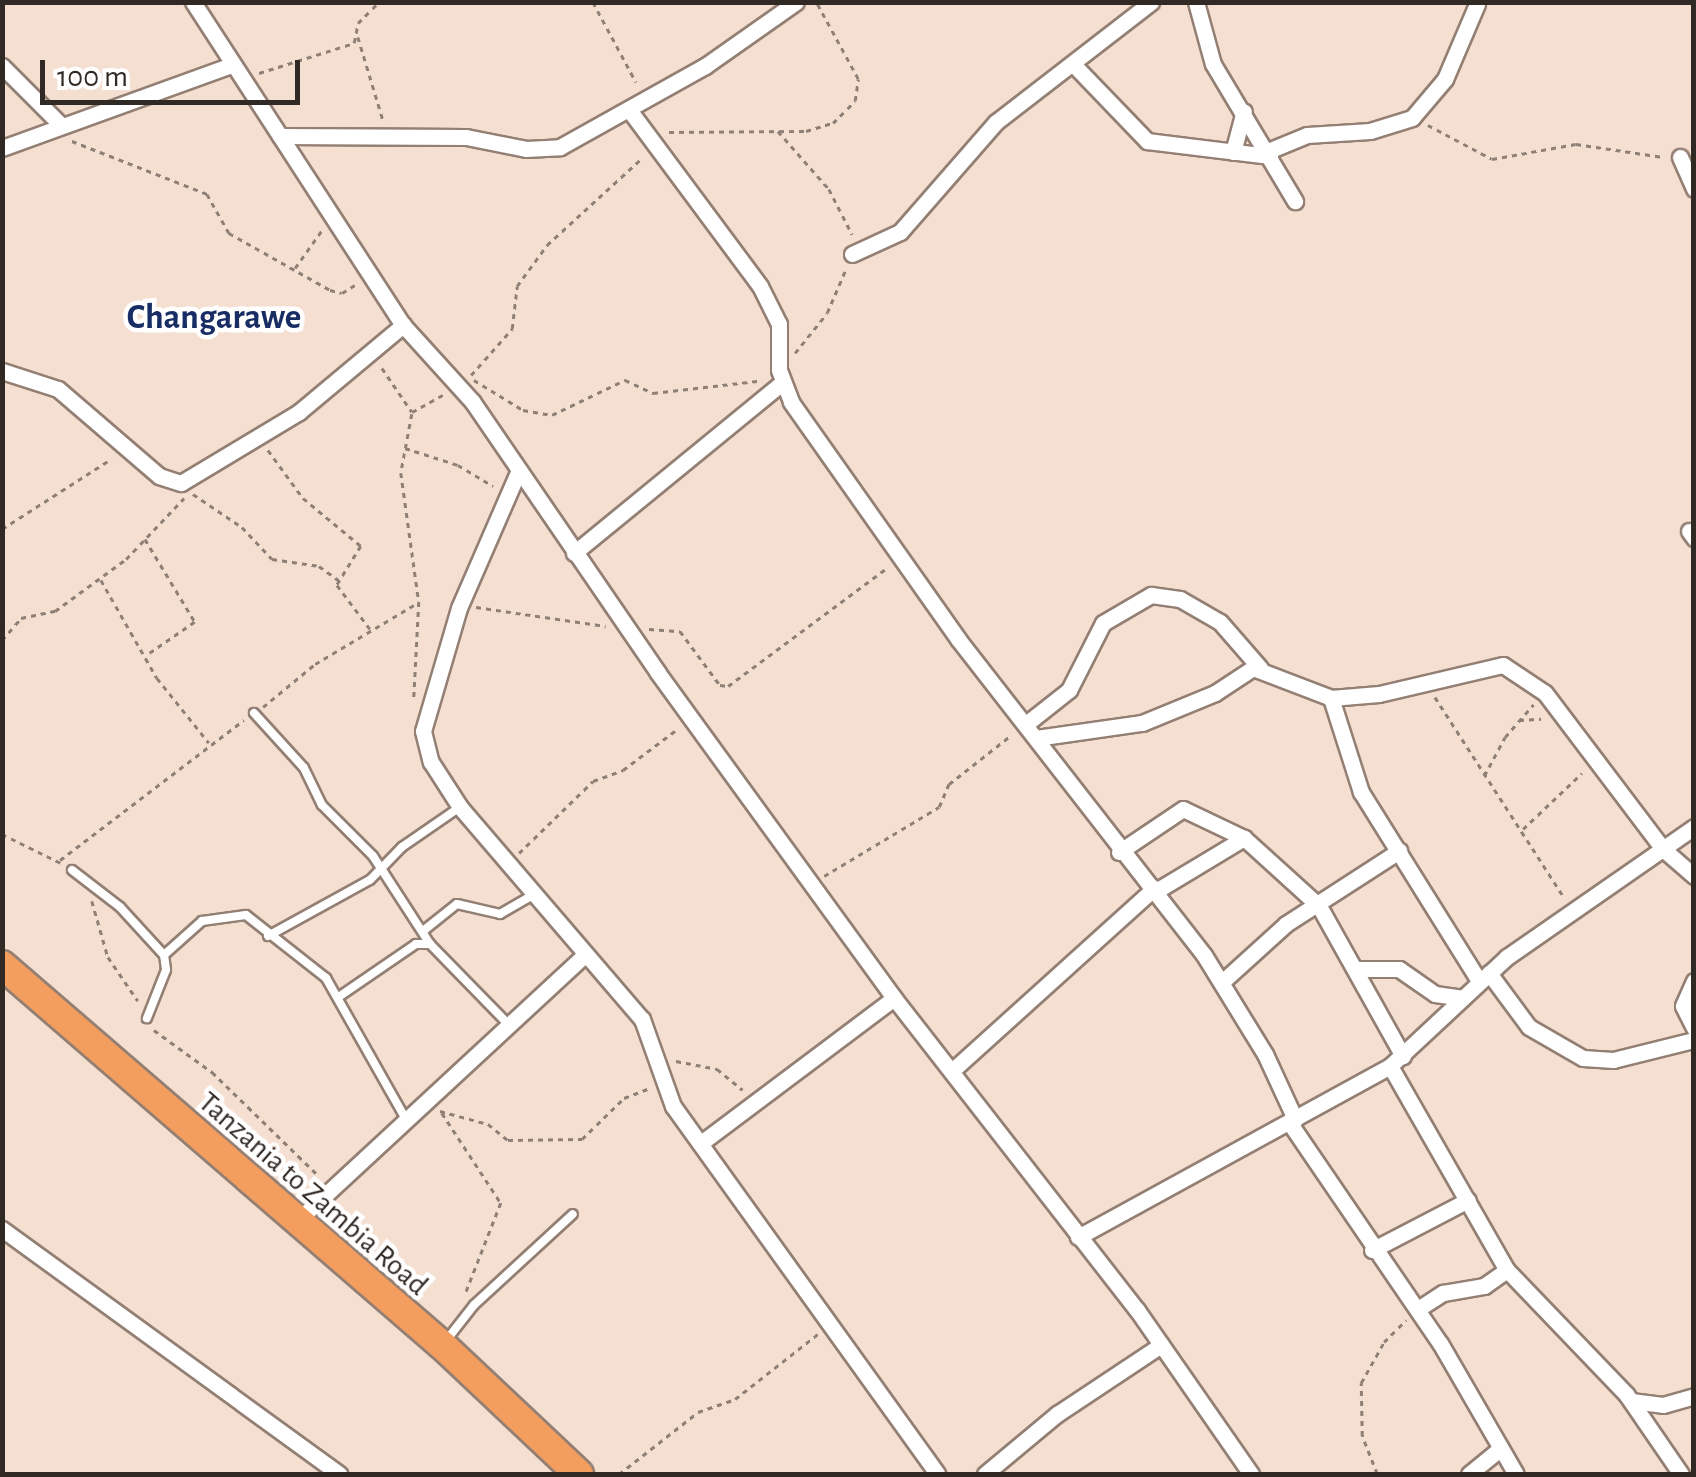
<!DOCTYPE html>
<html>
<head>
<meta charset="utf-8">
<style>
  body { margin:0 }
  #map { position:relative; width:1696px; height:1477px; overflow:hidden; background:#f4dfd1; font-family:"Alegreya Sans",sans-serif }
  div>[style] { position:absolute }
  [style*='--x'] { left:calc(var(--x)*1px); top:calc(var(--y)*1px); width:calc(var(--w)*1px); rotate:calc(var(--a)*1deg) }
  .path>* { height:2.5px; margin-top:-1.25px; transform-origin:0; background:repeating-linear-gradient(90deg,#8f8077 0 5px,transparent 0 10px) }
  .roads { filter:drop-shadow(2px 0 #937f73) drop-shadow(-2px 0 #937f73) drop-shadow(0 2px #937f73) drop-shadow(0 -2px #937f73) }
  .lane>* { height:8px; margin:-4px; padding:0 4px; transform-origin:4px; border-radius:4px; background:#fff }
  .street>* { height:15px; margin:-7.5px; padding:0 7.5px; transform-origin:7.5px; border-radius:7.5px; background:#fff }
  .highway>* { height:28px; margin:-14px; padding:0 14px; transform-origin:14px; border-radius:14px; background:#f39d5f }
  span { translate:-50% -50%; white-space:nowrap; text-align:center; line-height:1.15; -webkit-text-stroke:9px #fff; paint-order:stroke }
  .street-label { font-size:30px; color:#312924 }
  .quarter-label { font-size:35px; color:#182d64; font-weight:700 }
  .frame { position:absolute; inset:0; border:5px solid #312924; pointer-events:none }
  .scale { position:absolute; left:40px; top:60px; width:260px; height:45px; box-sizing:border-box; border:5px solid #312924; border-top:0; padding-left:12px; font-size:30px; line-height:35px; white-space:nowrap; color:#312924; -webkit-text-stroke:8px #fff; paint-order:stroke }
</style>
</head>
<body>
<div id="map">
  <div class="path">
    <i style="--x:593;--y:2;--w:91;--a:61.7"></i>
    <i style="--x:358;--y:37;--w:87;--a:73.2"></i>
    <i style="--x:259;--y:73;--w:100;--a:-17.5"></i>
    <i style="--x:354;--y:43;--w:20;--a:-79"></i>
    <i style="--x:358;--y:23;--w:30;--a:-45"></i>
    <i style="--x:1428;--y:125;--w:72;--a:28"></i>
    <i style="--x:1492;--y:159;--w:85;--a:-10.1"></i>
    <i style="--x:1576;--y:144;--w:88;--a:8.5"></i>
    <i style="--x:778;--y:131;--w:77;--a:48.7"></i>
    <i style="--x:829;--y:189;--w:51;--a:62.9"></i>
    <i style="--x:669;--y:132;--w:137;--a:-0.4"></i>
    <i style="--x:806;--y:131;--w:28;--a:-17"></i>
    <i style="--x:833;--y:123;--w:31;--a:-45"></i>
    <i style="--x:855;--y:101;--w:22;--a:-82"></i>
    <i style="--x:858;--y:79;--w:88;--a:-118.6"></i>
    <i style="--x:72;--y:141;--w:145;--a:21.4"></i>
    <i style="--x:207;--y:194;--w:45;--a:60.6"></i>
    <i style="--x:229;--y:233;--w:116;--a:29.4"></i>
    <i style="--x:330;--y:290;--w:12;--a:14"></i>
    <i style="--x:342;--y:293;--w:15;--a:-32"></i>
    <i style="--x:295;--y:268;--w:47;--a:-54.6"></i>
    <i style="--x:795;--y:353;--w:51;--a:-51.3"></i>
    <i style="--x:827;--y:313;--w:46;--a:-66.8"></i>
    <i style="--x:382;--y:368;--w:53;--a:55.7"></i>
    <i style="--x:412;--y:412;--w:38;--a:-29"></i>
    <i style="--x:471;--y:375;--w:62;--a:-48.3"></i>
    <i style="--x:512;--y:329;--w:43;--a:-83.4"></i>
    <i style="--x:517;--y:286;--w:51;--a:-53.8"></i>
    <i style="--x:547;--y:245;--w:129;--a:-42.5"></i>
    <i style="--x:474;--y:380;--w:57;--a:31.5"></i>
    <i style="--x:523;--y:410;--w:29;--a:10"></i>
    <i style="--x:552;--y:415;--w:81;--a:-25.6"></i>
    <i style="--x:625;--y:380;--w:31;--a:25"></i>
    <i style="--x:653;--y:393;--w:105;--a:-6.6"></i>
    <i style="--x:412;--y:414;--w:60;--a:100.6"></i>
    <i style="--x:401;--y:473;--w:130;--a:82.1"></i>
    <i style="--x:419;--y:602;--w:95;--a:93"></i>
    <i style="--x:405;--y:448;--w:56;--a:17.8"></i>
    <i style="--x:458;--y:465;--w:41;--a:31"></i>
    <i style="--x:268;--y:450;--w:59;--a:53.9"></i>
    <i style="--x:303;--y:498;--w:75;--a:39.6"></i>
    <i style="--x:361;--y:546;--w:46;--a:121.6"></i>
    <i style="--x:337;--y:585;--w:55;--a:53.1"></i>
    <i style="--x:193;--y:494;--w:59;--a:34"></i>
    <i style="--x:242;--y:527;--w:44;--a:46.8"></i>
    <i style="--x:272;--y:559;--w:48;--a:8.5"></i>
    <i style="--x:319;--y:566;--w:24;--a:36"></i>
    <i style="--x:2;--y:529;--w:130;--a:-32.7"></i>
    <i style="--x:145;--y:539;--w:97;--a:58.9"></i>
    <i style="--x:195;--y:622;--w:58;--a:145.5"></i>
    <i style="--x:101;--y:580;--w:113;--a:60.3"></i>
    <i style="--x:157;--y:678;--w:83;--a:51.3"></i>
    <i style="--x:476;--y:607;--w:131;--a:8.3"></i>
    <i style="--x:649;--y:629;--w:31;--a:4"></i>
    <i style="--x:680;--y:631;--w:67;--a:53.5"></i>
    <i style="--x:720;--y:685;--w:8;--a:7"></i>
    <i style="--x:728;--y:686;--w:199;--a:-36.6"></i>
    <i style="--x:2;--y:640;--w:29;--a:-49"></i>
    <i style="--x:21;--y:618;--w:35;--a:-12"></i>
    <i style="--x:55;--y:611;--w:88;--a:-36.2"></i>
    <i style="--x:126;--y:559;--w:84;--a:-46.4"></i>
    <i style="--x:1435;--y:697;--w:238;--a:57.2"></i>
    <i style="--x:263;--y:707;--w:67;--a:-39.6"></i>
    <i style="--x:315;--y:664;--w:121;--a:-30.8"></i>
    <i style="--x:1519;--y:720;--w:22;--a:-3"></i>
    <i style="--x:1484;--y:776;--w:44;--a:-61.7"></i>
    <i style="--x:1505;--y:737;--w:43;--a:-48.8"></i>
    <i style="--x:1523;--y:829;--w:81;--a:-43.5"></i>
    <i style="--x:2;--y:834;--w:68;--a:26.2"></i>
    <i style="--x:519;--y:853;--w:103;--a:-44.2"></i>
    <i style="--x:593;--y:781;--w:32;--a:-20"></i>
    <i style="--x:623;--y:770;--w:66;--a:-37"></i>
    <i style="--x:60;--y:860;--w:231;--a:-37.3"></i>
    <i style="--x:824;--y:876;--w:134;--a:-31"></i>
    <i style="--x:939;--y:807;--w:25;--a:-67"></i>
    <i style="--x:949;--y:784;--w:78;--a:-38.2"></i>
    <i style="--x:92;--y:901;--w:58;--a:74.1"></i>
    <i style="--x:108;--y:957;--w:53;--a:55.7"></i>
    <i style="--x:154;--y:1030;--w:72;--a:35.9"></i>
    <i style="--x:212;--y:1072;--w:149;--a:44.2"></i>
    <i style="--x:676;--y:1061;--w:42;--a:11"></i>
    <i style="--x:717;--y:1069;--w:33;--a:39"></i>
    <i style="--x:440;--y:1111;--w:50;--a:15.2"></i>
    <i style="--x:488;--y:1124;--w:26;--a:39"></i>
    <i style="--x:508;--y:1140;--w:74;--a:-0.8"></i>
    <i style="--x:582;--y:1139;--w:59;--a:-44.3"></i>
    <i style="--x:624;--y:1098;--w:25;--a:-21"></i>
    <i style="--x:442;--y:1113;--w:108;--a:56.8"></i>
    <i style="--x:501;--y:1203;--w:99;--a:111.4"></i>
    <i style="--x:619;--y:1474;--w:100;--a:-38.1"></i>
    <i style="--x:698;--y:1412;--w:39;--a:-19"></i>
    <i style="--x:735;--y:1399;--w:105;--a:-38.1"></i>
    <i style="--x:1377;--y:1474;--w:41;--a:-111.5"></i>
    <i style="--x:1362;--y:1436;--w:53;--a:-91.1"></i>
    <i style="--x:1361;--y:1383;--w:47;--a:-60.7"></i>
    <i style="--x:1384;--y:1342;--w:31;--a:-45"></i>
  </div>
  <div class="roads">
    <div class="lane">
      <i style="--x:254;--y:713;--w:74;--a:47.7"></i>
      <i style="--x:304;--y:768;--w:41;--a:64.1"></i>
      <i style="--x:322;--y:805;--w:72;--a:45"></i>
      <i style="--x:373;--y:856;--w:105;--a:57.1"></i>
      <i style="--x:72;--y:870;--w:61;--a:37.6"></i>
      <i style="--x:120;--y:907;--w:65;--a:47.5"></i>
      <i style="--x:164;--y:955;--w:15;--a:82"></i>
      <i style="--x:166;--y:970;--w:52;--a:111.6"></i>
      <i style="--x:423;--y:931;--w:43;--a:-38.5"></i>
      <i style="--x:457;--y:904;--w:44;--a:13.1"></i>
      <i style="--x:500;--y:914;--w:38;--a:-30"></i>
      <i style="--x:268;--y:936;--w:116;--a:-28.8"></i>
      <i style="--x:370;--y:880;--w:46;--a:-45.9"></i>
      <i style="--x:402;--y:847;--w:70;--a:-34.6"></i>
      <i style="--x:164;--y:955;--w:51;--a:-41.8"></i>
      <i style="--x:202;--y:921;--w:44;--a:-7.8"></i>
      <i style="--x:246;--y:915;--w:102;--a:38.2"></i>
      <i style="--x:326;--y:978;--w:159;--a:60.5"></i>
      <i style="--x:340;--y:996;--w:92;--a:-34.4"></i>
      <i style="--x:416;--y:944;--w:14;--a:0"></i>
      <i style="--x:430;--y:944;--w:112;--a:45.7"></i>
      <i style="--x:445;--y:1342;--w:47;--a:-51.9"></i>
      <i style="--x:474;--y:1305;--w:134;--a:-42.6"></i>
    </div>
    <div class="street">
      <i style="--x:193;--y:2;--w:385;--a:57"></i>
      <i style="--x:403;--y:325;--w:103;--a:47.8"></i>
      <i style="--x:472;--y:401;--w:330;--a:55.6"></i>
      <i style="--x:658;--y:673;--w:402;--a:54"></i>
      <i style="--x:894;--y:998;--w:395;--a:52.1"></i>
      <i style="--x:1137;--y:1310;--w:200;--a:55.2"></i>
      <i style="--x:1196;--y:2;--w:64;--a:74.7"></i>
      <i style="--x:1213;--y:64;--w:160;--a:59.1"></i>
      <i style="--x:1073;--y:64;--w:107;--a:46.1"></i>
      <i style="--x:1147;--y:141;--w:124;--a:7"></i>
      <i style="--x:2;--y:66;--w:83;--a:45"></i>
      <i style="--x:630;--y:111;--w:218;--a:53.4"></i>
      <i style="--x:760;--y:286;--w:42;--a:63.4"></i>
      <i style="--x:779;--y:324;--w:46;--a:90"></i>
      <i style="--x:779;--y:370;--w:34;--a:69"></i>
      <i style="--x:791;--y:402;--w:290;--a:54.8"></i>
      <i style="--x:958;--y:639;--w:400;--a:52.1"></i>
      <i style="--x:1204;--y:955;--w:116;--a:58.4"></i>
      <i style="--x:1265;--y:1054;--w:72;--a:65.2"></i>
      <i style="--x:280;--y:136;--w:186;--a:0.3"></i>
      <i style="--x:466;--y:137;--w:61;--a:11.3"></i>
      <i style="--x:526;--y:149;--w:34;--a:-3"></i>
      <i style="--x:560;--y:147;--w:166;--a:-29.2"></i>
      <i style="--x:705;--y:66;--w:111;--a:-35.1"></i>
      <i style="--x:2;--y:148;--w:241;--a:-19.9"></i>
      <i style="--x:1268;--y:151;--w:42;--a:-22.3"></i>
      <i style="--x:1307;--y:135;--w:63;--a:-3.6"></i>
      <i style="--x:1370;--y:131;--w:44;--a:-17.2"></i>
      <i style="--x:1412;--y:118;--w:51;--a:-49.8"></i>
      <i style="--x:1445;--y:79;--w:82;--a:-66.9"></i>
      <i style="--x:1233;--y:152;--w:42;--a:-75"></i>
      <i style="--x:1680;--y:157;--w:35;--a:66"></i>
      <i style="--x:852;--y:254;--w:53;--a:-24.6"></i>
      <i style="--x:900;--y:232;--w:146;--a:-48.9"></i>
      <i style="--x:996;--y:122;--w:196;--a:-37.7"></i>
      <i style="--x:2;--y:371;--w:59;--a:17.8"></i>
      <i style="--x:58;--y:389;--w:133;--a:40.7"></i>
      <i style="--x:159;--y:476;--w:23;--a:18"></i>
      <i style="--x:181;--y:483;--w:138;--a:-31"></i>
      <i style="--x:299;--y:412;--w:136;--a:-39.9"></i>
      <i style="--x:519;--y:470;--w:150;--a:113.5"></i>
      <i style="--x:459;--y:608;--w:128;--a:106.3"></i>
      <i style="--x:423;--y:731;--w:32;--a:76"></i>
      <i style="--x:431;--y:762;--w:54;--a:57.2"></i>
      <i style="--x:460;--y:807;--w:279;--a:49.4"></i>
      <i style="--x:642;--y:1019;--w:92;--a:70.4"></i>
      <i style="--x:673;--y:1106;--w:453;--a:54.3"></i>
      <i style="--x:1689;--y:531;--w:9;--a:54"></i>
      <i style="--x:574;--y:553;--w:269;--a:-39.3"></i>
      <i style="--x:1331;--y:698;--w:99;--a:72.3"></i>
      <i style="--x:1361;--y:792;--w:223;--a:58"></i>
      <i style="--x:1026;--y:724;--w:55;--a:-38.3"></i>
      <i style="--x:1069;--y:690;--w:75;--a:-63.1"></i>
      <i style="--x:1103;--y:623;--w:56;--a:-30.3"></i>
      <i style="--x:1151;--y:595;--w:29;--a:8"></i>
      <i style="--x:1180;--y:599;--w:46;--a:29.9"></i>
      <i style="--x:1220;--y:622;--w:61;--a:49"></i>
      <i style="--x:1036;--y:738;--w:107;--a:-8.1"></i>
      <i style="--x:1142;--y:723;--w:79;--a:-22.3"></i>
      <i style="--x:1215;--y:693;--w:45;--a:-33.3"></i>
      <i style="--x:1253;--y:668;--w:84;--a:21"></i>
      <i style="--x:1331;--y:698;--w:48;--a:-4.8"></i>
      <i style="--x:1379;--y:694;--w:127;--a:-13.2"></i>
      <i style="--x:1503;--y:665;--w:50;--a:33.7"></i>
      <i style="--x:1545;--y:693;--w:196;--a:52.9"></i>
      <i style="--x:1663;--y:849;--w:41;--a:41.1"></i>
      <i style="--x:1119;--y:852;--w:77;--a:-33.9"></i>
      <i style="--x:1183;--y:809;--w:68;--a:25.4"></i>
      <i style="--x:1244;--y:838;--w:101;--a:42.2"></i>
      <i style="--x:1319;--y:906;--w:172;--a:60.8"></i>
      <i style="--x:1156;--y:891;--w:103;--a:-31.1"></i>
      <i style="--x:1358;--y:969;--w:41;--a:0"></i>
      <i style="--x:1399;--y:969;--w:44;--a:34.8"></i>
      <i style="--x:1435;--y:994;--w:27;--a:8"></i>
      <i style="--x:1489;--y:973;--w:67;--a:53.5"></i>
      <i style="--x:1529;--y:1027;--w:62;--a:29.9"></i>
      <i style="--x:1583;--y:1058;--w:30;--a:4"></i>
      <i style="--x:1613;--y:1060;--w:83;--a:-13.9"></i>
      <i style="--x:1694;--y:981;--w:27;--a:114"></i>
      <i style="--x:1683;--y:1006;--w:25;--a:63"></i>
      <i style="--x:1222;--y:982;--w:86;--a:-42.2"></i>
      <i style="--x:1286;--y:924;--w:135;--a:-32.9"></i>
      <i style="--x:1390;--y:1066;--w:235;--a:60.2"></i>
      <i style="--x:1507;--y:1270;--w:172;--a:46.2"></i>
      <i style="--x:1626;--y:1394;--w:97;--a:55.5"></i>
      <i style="--x:954;--y:1069;--w:270;--a:-42.1"></i>
      <i style="--x:1289;--y:1122;--w:268;--a:55.7"></i>
      <i style="--x:1440;--y:1343;--w:151;--a:59.9"></i>
      <i style="--x:701;--y:1143;--w:241;--a:-36.9"></i>
      <i style="--x:294;--y:1224;--w:394;--a:-42.8"></i>
      <i style="--x:2;--y:1229;--w:417;--a:36"></i>
      <i style="--x:1078;--y:1237;--w:356;--a:-28.7"></i>
      <i style="--x:1390;--y:1066;--w:160;--a:-43"></i>
      <i style="--x:1507;--y:957;--w:228;--a:-34.8"></i>
      <i style="--x:1372;--y:1250;--w:108;--a:-27.5"></i>
      <i style="--x:1418;--y:1309;--w:30;--a:-33"></i>
      <i style="--x:1443;--y:1293;--w:42;--a:-9.7"></i>
      <i style="--x:1484;--y:1286;--w:28;--a:-35"></i>
      <i style="--x:1631;--y:1401;--w:32;--a:7"></i>
      <i style="--x:1663;--y:1405;--w:32;--a:-16"></i>
      <i style="--x:985;--y:1474;--w:94;--a:-39.8"></i>
      <i style="--x:1057;--y:1414;--w:125;--a:-33.6"></i>
      <i style="--x:1469;--y:1474;--w:41;--a:-39.1"></i>
    </div>
    <div class="highway">
      <i style="--x:2;--y:965;--w:581;--a:40.82"></i>
      <i style="--x:442;--y:1345;--w:188;--a:43.3"></i>
    </div>
  </div>
  <div class="street-label">
    <span style="left:313px;top:1194px;rotate:41deg">Tanzania to Zambia Road</span>
  </div>
  <div class="quarter-label">
    <span style="left:214px;top:318px">Changarawe</span>
  </div>
  <div class="frame"></div>
  <div class="scale">100 m</div>
</div>
</body>
</html>
